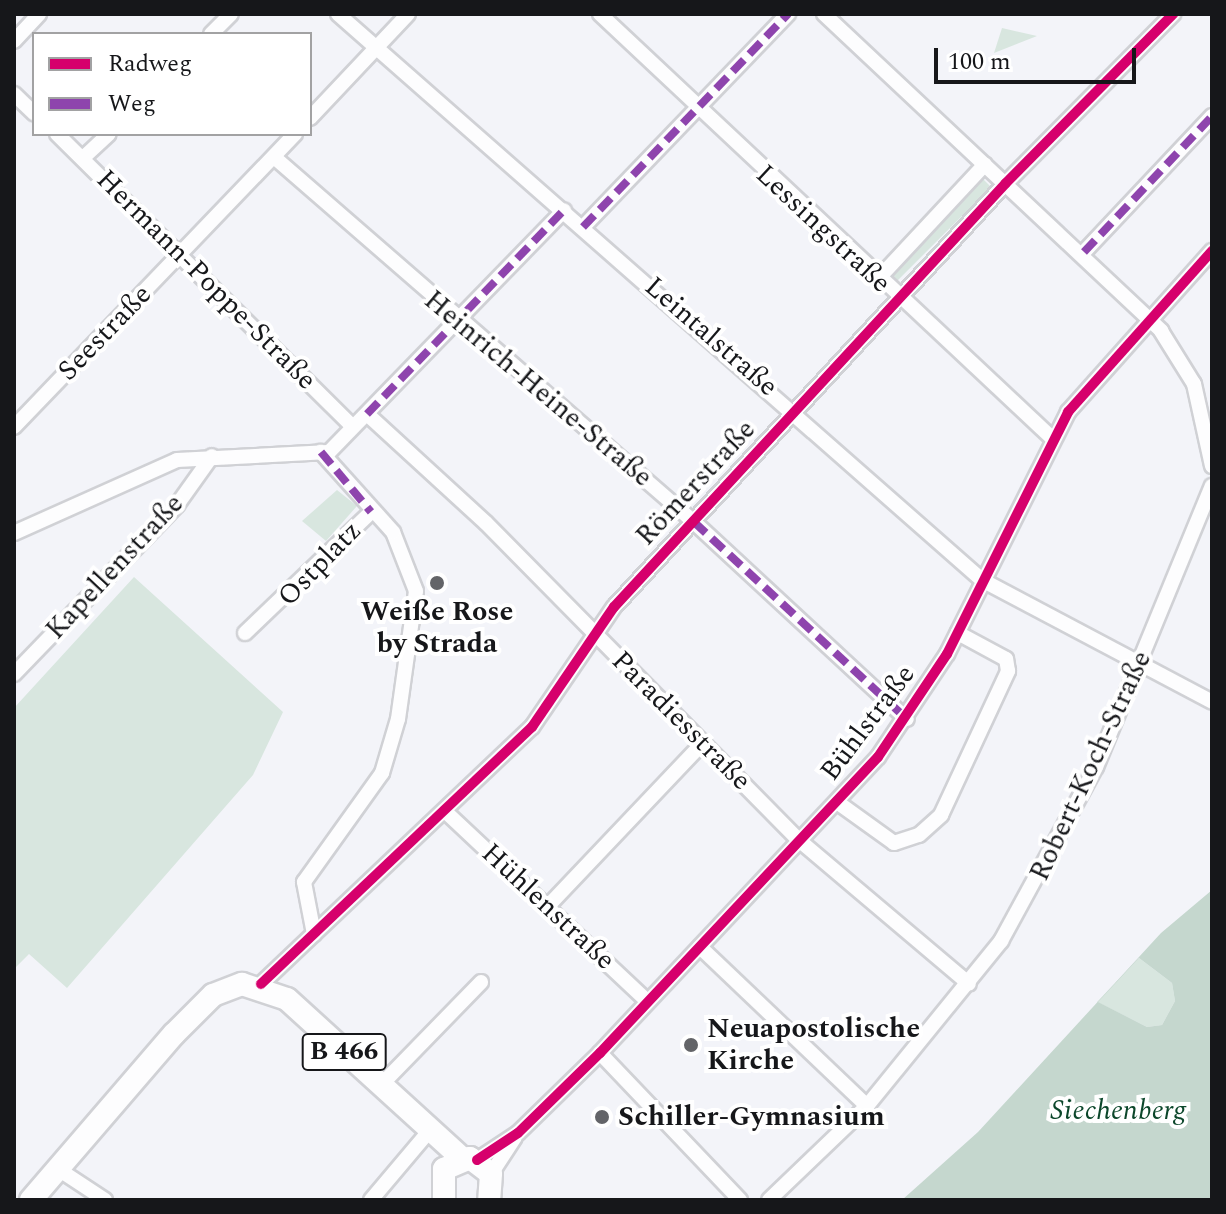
<!DOCTYPE html>
<html>
<head>
<meta charset="utf-8">
<style>
  body { margin:0 }
  #map { position:relative; width:1226px; height:1214px; overflow:hidden; background:#f3f4f9; font-family:Spectral,serif }
  div>[style] { position:absolute }
  [style*='--x'] { left:calc(var(--x)*1px); top:calc(var(--y)*1px); width:calc(var(--w)*1px); rotate:calc(var(--a)*1deg) }
  .green>* { inset:0; background:#d8e6df; transform-origin:0 0 }
  .forest>* { inset:0; background:#c5d7ce }
  .roads { filter:drop-shadow(2px 0 #d0d1d5) drop-shadow(-2px 0 #d0d1d5) drop-shadow(0 2px #d0d1d5) drop-shadow(0 -2px #d0d1d5) }
  .street>* { height:14px; margin:-7px; padding:0 7px; transform-origin:7px; border-radius:7px; background:#fdfdfe }
  .primary>* { height:22px; margin:-11px; padding:0 11px; transform-origin:11px; border-radius:11px; background:#fdfdfe }
  .quiet>* { height:8px; margin-top:-4px; transform-origin:0; background:repeating-linear-gradient(90deg,#8e44ad 0 16px,transparent 0 24px) }
  .cycleway>* { height:10px; margin:-5px; padding:0 5px; transform-origin:5px; border-radius:5px; background:#d6006c }
  .dots>* { width:22px; height:22px; translate:-50% -50%; box-sizing:border-box; border:4px solid #fff; border-radius:50% }
  span { translate:-50% -50%; white-space:nowrap; text-align:center; line-height:1.15; -webkit-text-stroke:8px #fff; paint-order:stroke }
  .shield-label span { padding:2px 6px; background:#fff; border:2px solid; border-radius:6px; -webkit-text-stroke-width:0 }
  .shield-label { font-size:26px; color:#16171a; font-weight:700 }
  .street-label { font-size:28px; color:#16171a }
  .poi-label { font-size:28px; color:#16171a; font-weight:700 }
  .left { translate:0 -50%; text-align:left }
  .park-label { font-size:28px; color:#0c472b; font-style:italic }
  .frame { position:absolute; inset:0; border:16px solid #16171a; pointer-events:none }
  .legend { position:absolute; left:32px; top:32px; width:280px; height:104px; box-sizing:border-box; background:#fff; border:2px solid #a2a2a3; margin:0; padding:10px 14px; list-style:none; font-size:24px; color:#16171a }
  .legend li { display:flex; align-items:center; gap:16px; height:40px }
  .legend b { width:40px; border:2px solid #a2a2a3 }
  .scale { position:absolute; left:934px; top:48px; width:202px; height:36px; box-sizing:border-box; border:4px solid #16171a; border-top:0; padding-left:10px; font-size:24px; line-height:28px; white-space:nowrap; color:#16171a; -webkit-text-stroke:6px #fff; paint-order:stroke }
</style>
</head>
<body>
<div id="map">
  <div class="green">
    <i style="clip-path:polygon(1002px 28px,1037px 36px,994px 53px)"></i>
    <i style="left:979px;top:175px;width:17px;height:135px;rotate:45deg"></i>
    <i style="clip-path:polygon(337px 490px,357px 506px,326px 541px,302px 521px)"></i>
    <i style="clip-path:polygon(134px 577px,283px 712px,253px 775px,67px 988px,29px 954px,14px 969px,14px 708px)"></i>
    <i style="clip-path:polygon(1139px 958px,1172px 983px,1175px 1001px,1162px 1025px,1147px 1027px,1097px 1002px)"></i>
  </div>
  <div class="forest">
    <i style="clip-path:polygon(evenodd,1212px 890px,1212px 1200px,902px 1200px,978px 1132px,1161px 933px,1212px 890px,1139px 958px,1172px 983px,1175px 1001px,1162px 1025px,1147px 1027px,1098px 1002px,1139px 958px)"></i>
  </div>
  <div class="roads">
    <div class="street">
      <i style="--x:338;--y:14;--w:857;--a:41.31"></i>
      <i style="--x:982;--y:580;--w:260;--a:27.9"></i>
      <i style="--x:600;--y:14;--w:618;--a:43.17"></i>
      <i style="--x:824;--y:14;--w:463;--a:43.2"></i>
      <i style="--x:1161;--y:331;--w:62;--a:58.1"></i>
      <i style="--x:1194;--y:384;--w:84;--a:77.6"></i>
      <i style="--x:211;--y:34;--w:28;--a:-45"></i>
      <i style="--x:14;--y:41;--w:37;--a:-47"></i>
      <i style="--x:14;--y:94;--w:28;--a:44"></i>
      <i style="--x:310;--y:118;--w:143;--a:-46.7"></i>
      <i style="--x:57;--y:134;--w:416;--a:44.7"></i>
      <i style="--x:274;--y:157;--w:556;--a:40.99"></i>
      <i style="--x:694;--y:522;--w:290;--a:42.8"></i>
      <i style="--x:83;--y:158;--w:35;--a:-43"></i>
      <i style="--x:583;--y:227;--w:296;--a:-46.1"></i>
      <i style="--x:1084;--y:252;--w:187;--a:-46.7"></i>
      <i style="--x:877;--y:280;--w:158;--a:-47"></i>
      <i style="--x:367;--y:414;--w:161;--a:42.5"></i>
      <i style="--x:486;--y:523;--w:447;--a:45.4"></i>
      <i style="--x:800;--y:841;--w:221;--a:40.2"></i>
      <i style="--x:14;--y:427;--w:406;--a:-46.2"></i>
      <i style="--x:14;--y:533;--w:179;--a:-24.1"></i>
      <i style="--x:177;--y:460;--w:152;--a:-3"></i>
      <i style="--x:329;--y:452;--w:337;--a:-45.8"></i>
      <i style="--x:245;--y:633;--w:175;--a:-43.8"></i>
      <i style="--x:14;--y:674;--w:235;--a:-46"></i>
      <i style="--x:177;--y:505;--w:60;--a:-54.5"></i>
      <i style="--x:837;--y:802;--w:70;--a:35.7"></i>
      <i style="--x:894;--y:843;--w:26;--a:-18"></i>
      <i style="--x:919;--y:835;--w:30;--a:-42"></i>
      <i style="--x:941;--y:815;--w:159;--a:-65"></i>
      <i style="--x:1008;--y:671;--w:12;--a:-99"></i>
      <i style="--x:1006;--y:659;--w:55;--a:-151.6"></i>
      <i style="--x:448;--y:814;--w:274;--a:43.2"></i>
      <i style="--x:549;--y:905;--w:222;--a:-46.5"></i>
      <i style="--x:314;--y:934;--w:53;--a:-100.9"></i>
      <i style="--x:304;--y:882;--w:134;--a:-54.4"></i>
      <i style="--x:382;--y:773;--w:56;--a:-73.5"></i>
      <i style="--x:398;--y:719;--w:129;--a:-82"></i>
      <i style="--x:416;--y:591;--w:63;--a:-111.3"></i>
      <i style="--x:393;--y:532;--w:108;--a:-132"></i>
      <i style="--x:700;--y:947;--w:231;--a:43.6"></i>
      <i style="--x:261;--y:984;--w:373;--a:-43.5"></i>
      <i style="--x:532;--y:727;--w:145;--a:-55.7"></i>
      <i style="--x:614;--y:607;--w:577;--a:-47.25"></i>
      <i style="--x:1006;--y:183;--w:238;--a:-45.3"></i>
      <i style="--x:600;--y:1053;--w:203;--a:46.4"></i>
      <i style="--x:380;--y:1086;--w:145;--a:-45.8"></i>
      <i style="--x:477;--y:1160;--w:49;--a:-33.4"></i>
      <i style="--x:518;--y:1133;--w:115;--a:-44.3"></i>
      <i style="--x:600;--y:1053;--w:406;--a:-46.8"></i>
      <i style="--x:878;--y:757;--w:124;--a:-56.2"></i>
      <i style="--x:947;--y:654;--w:271;--a:-63.4"></i>
      <i style="--x:1068;--y:412;--w:216;--a:-48.2"></i>
      <i style="--x:55;--y:1167;--w:60;--a:33.4"></i>
      <i style="--x:491;--y:1174;--w:44;--a:-57"></i>
      <i style="--x:371;--y:1200;--w:85;--a:-49.8"></i>
      <i style="--x:769;--y:1200;--w:136;--a:-43.8"></i>
      <i style="--x:867;--y:1106;--w:213;--a:-50.9"></i>
      <i style="--x:1001;--y:941;--w:198;--a:-61.4"></i>
      <i style="--x:1096;--y:767;--w:304;--a:-67.6"></i>
    </div>
    <div class="primary">
      <i style="--x:31;--y:1200;--w:219;--a:-49.3"></i>
      <i style="--x:174;--y:1034;--w:55;--a:-45"></i>
      <i style="--x:213;--y:995;--w:31;--a:-21"></i>
      <i style="--x:242;--y:984;--w:47;--a:18.4"></i>
      <i style="--x:287;--y:999;--w:236;--a:42.3"></i>
      <i style="--x:444;--y:1200;--w:31;--a:-90"></i>
      <i style="--x:444;--y:1169;--w:28;--a:-23"></i>
      <i style="--x:470;--y:1158;--w:26;--a:37"></i>
      <i style="--x:491;--y:1174;--w:26;--a:94"></i>
    </div>
  </div>
  <div class="quiet">
    <i style="--x:583;--y:227;--w:296;--a:-46.1"></i>
    <i style="--x:1084;--y:252;--w:187;--a:-46.7"></i>
    <i style="--x:367;--y:414;--w:284;--a:-46"></i>
    <i style="--x:321;--y:452;--w:78;--a:50.2"></i>
    <i style="--x:694;--y:522;--w:290;--a:42.8"></i>
  </div>
  <div class="cycleway">
    <i style="--x:261;--y:984;--w:373;--a:-43.5"></i>
    <i style="--x:532;--y:727;--w:145;--a:-55.7"></i>
    <i style="--x:614;--y:607;--w:577;--a:-47.25"></i>
    <i style="--x:1006;--y:183;--w:238;--a:-45.3"></i>
    <i style="--x:477;--y:1160;--w:49;--a:-33.4"></i>
    <i style="--x:518;--y:1133;--w:115;--a:-44.3"></i>
    <i style="--x:600;--y:1053;--w:406;--a:-46.8"></i>
    <i style="--x:878;--y:757;--w:124;--a:-56.2"></i>
    <i style="--x:947;--y:654;--w:271;--a:-63.4"></i>
    <i style="--x:1068;--y:412;--w:216;--a:-48.2"></i>
  </div>
  <div class="dots">
    <i style="left:437px;top:583px;background:#636468"></i>
    <i style="left:691px;top:1045px;background:#636468"></i>
    <i style="left:602px;top:1117px;background:#636468"></i>
  </div>
  <div class="shield-label">
    <span style="left:344px;top:1052px">B 466</span>
  </div>
  <div class="street-label">
    <span style="left:823px;top:229px;rotate:43deg">Lessingstraße</span>
    <span style="left:206px;top:280px;rotate:45deg">Hermann-Poppe-Straße</span>
    <span style="left:105px;top:333px;rotate:-46deg">Seestraße</span>
    <span style="left:711px;top:337px;rotate:41deg">Leintalstraße</span>
    <span style="left:538px;top:389px;rotate:40deg">Heinrich-Heine-Straße</span>
    <span style="left:696px;top:483px;rotate:-47deg">Römerstraße</span>
    <span style="left:320px;top:564px;rotate:-46deg">Ostplatz</span>
    <span style="left:115px;top:567px;rotate:-47deg">Kapellenstraße</span>
    <span style="left:681px;top:721px;rotate:45deg">Paradiesstraße</span>
    <span style="left:868px;top:723px;rotate:-53deg">Bühlstraße</span>
    <span style="left:1091px;top:766px;rotate:-65deg">Robert-Koch-Straße</span>
    <span style="left:548px;top:907px;rotate:43deg">Hühlenstraße</span>
  </div>
  <div class="poi-label">
    <span style="left:437px;top:628px">Weiße Rose<br>by Strada</span>
    <span class="left" style="left:707px;top:1045px">Neuapostolische<br>Kirche</span>
    <span class="left" style="left:618px;top:1117px">Schiller-Gymnasium</span>
  </div>
  <div class="park-label">
    <span style="left:1118px;top:1111px">Siechenberg</span>
  </div>
  <div class="frame"></div>
  <ul class="legend">
  <li><b style="height:10px;background:#d6006c"></b>Radweg</li>
  <li><b style="height:10px;background:#8e44ad"></b>Weg</li>
  </ul>
  <div class="scale">100 m</div>
</div>
</body>
</html>
